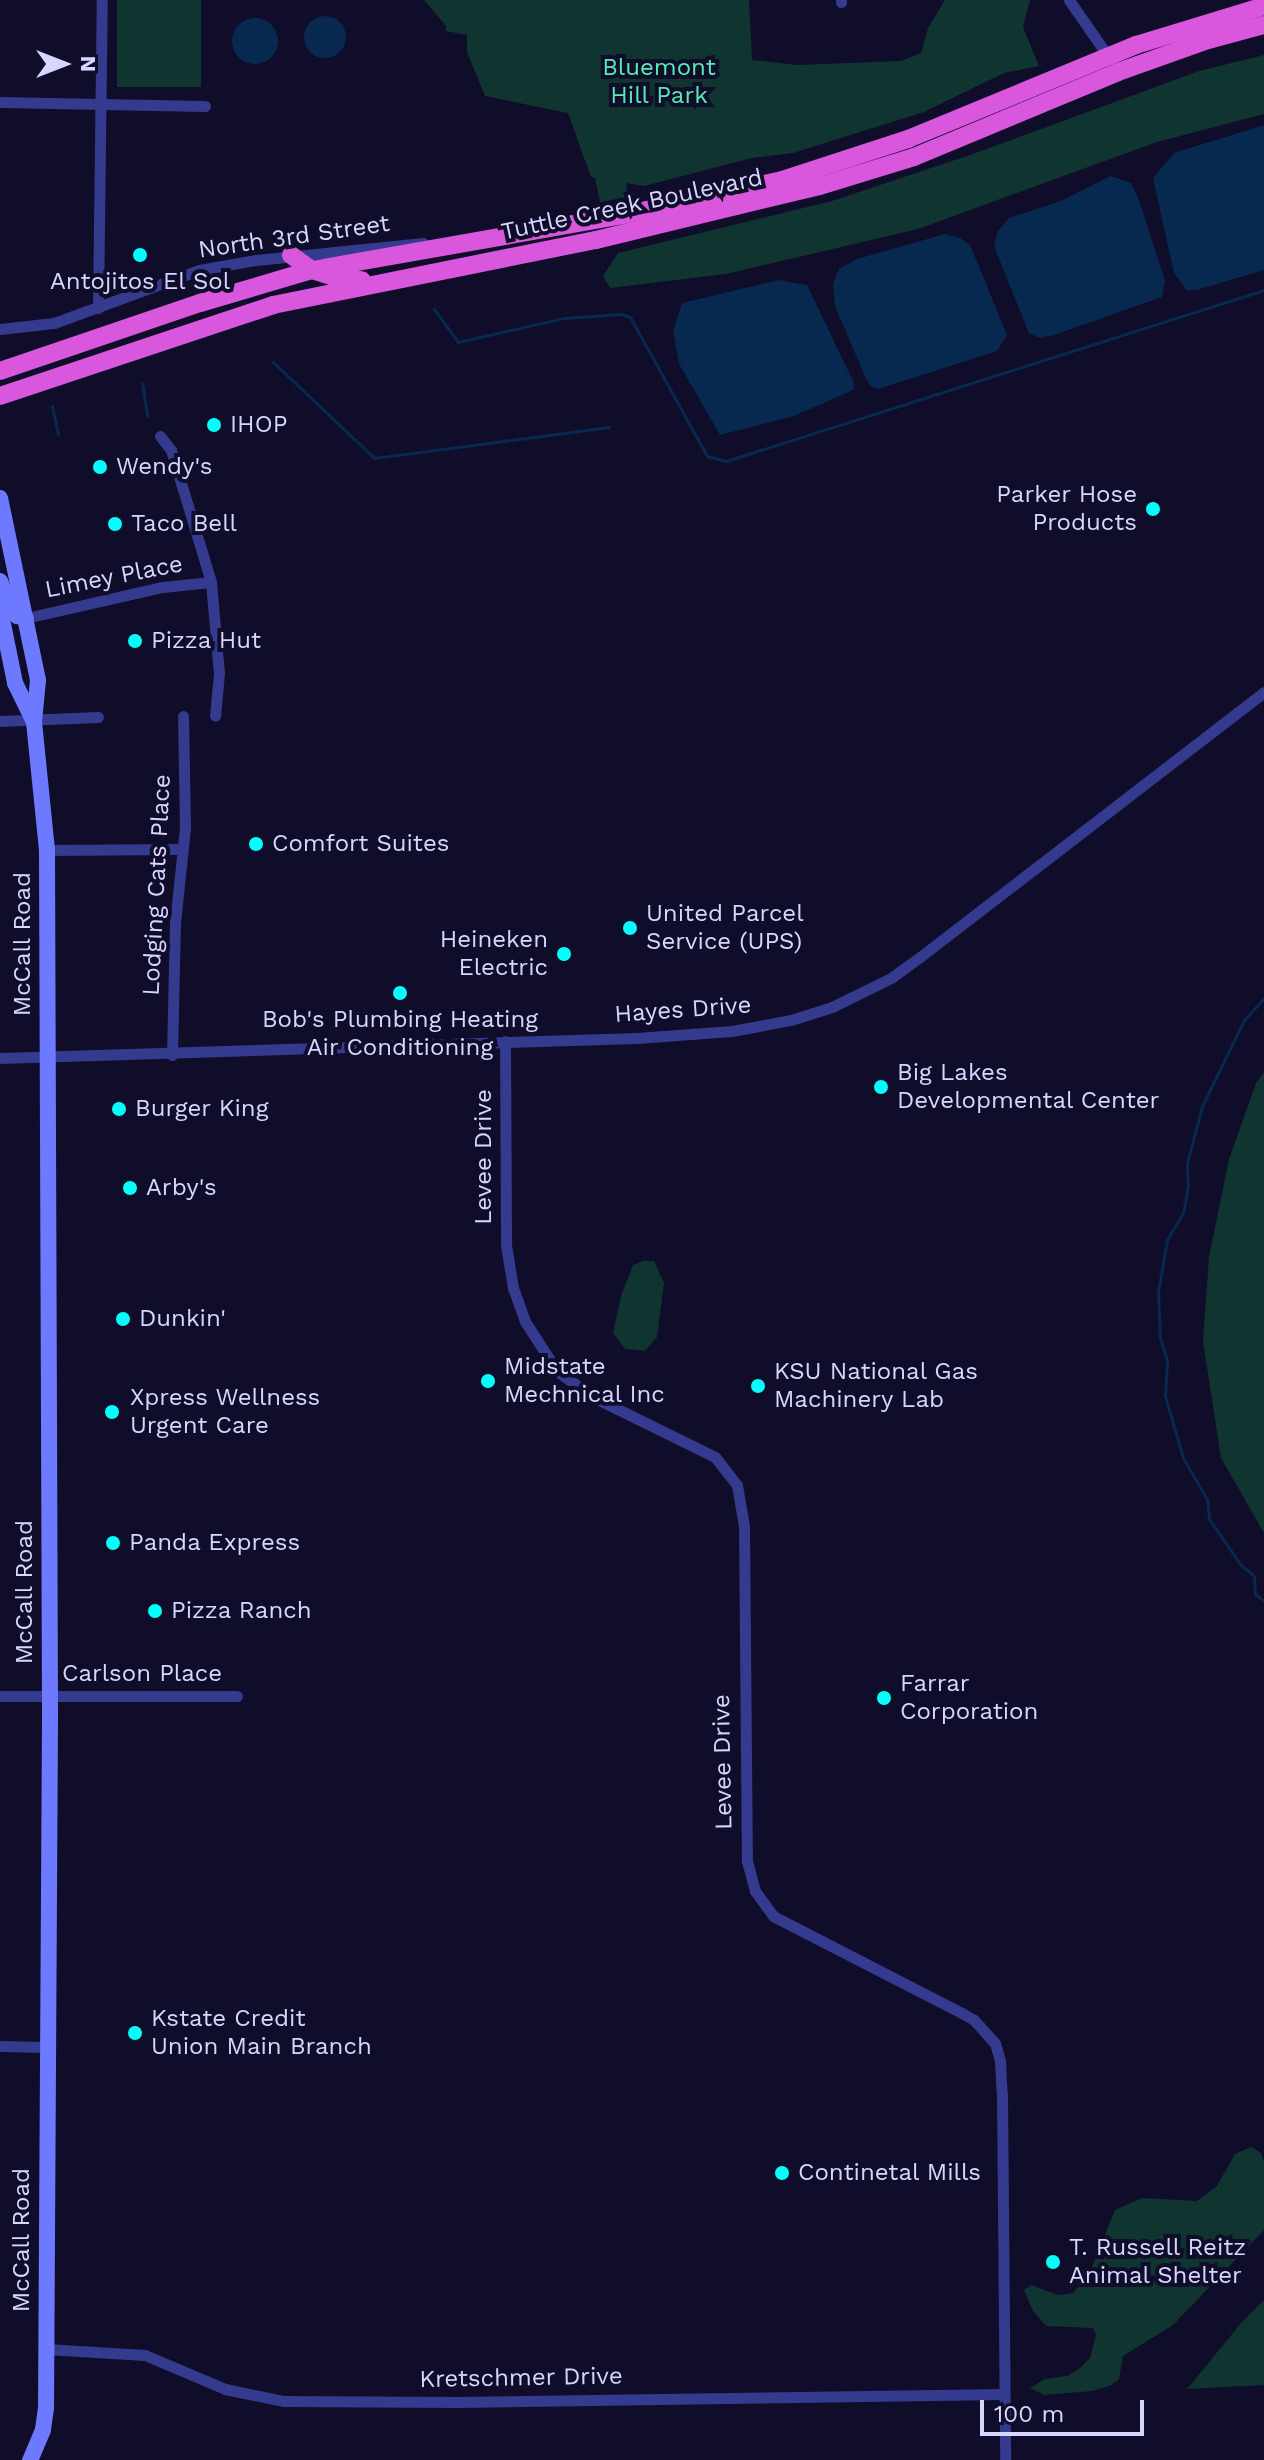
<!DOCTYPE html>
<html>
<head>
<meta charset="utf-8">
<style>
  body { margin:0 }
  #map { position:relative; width:1264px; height:2460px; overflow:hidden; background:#0f0d2a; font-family:"Work Sans",sans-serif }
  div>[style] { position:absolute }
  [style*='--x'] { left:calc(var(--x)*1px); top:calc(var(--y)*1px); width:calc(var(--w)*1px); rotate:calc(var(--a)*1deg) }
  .green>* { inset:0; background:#10342f; transform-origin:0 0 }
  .water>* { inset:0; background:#07294f }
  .round { border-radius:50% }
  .stream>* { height:3px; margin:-1.5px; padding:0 1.5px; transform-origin:1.5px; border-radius:1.5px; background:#07294f }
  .minor>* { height:11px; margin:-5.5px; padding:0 5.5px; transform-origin:5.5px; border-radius:5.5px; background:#343a8d }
  .secondary>* { height:16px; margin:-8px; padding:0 8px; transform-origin:8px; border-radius:8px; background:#6d7aff }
  .trunk>* { height:18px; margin:-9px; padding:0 9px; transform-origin:9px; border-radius:9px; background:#d857dc }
  .dots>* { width:22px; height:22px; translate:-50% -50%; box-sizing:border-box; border:4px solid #0f0d2a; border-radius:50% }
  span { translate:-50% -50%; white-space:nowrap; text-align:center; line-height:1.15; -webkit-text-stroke:8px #0f0d2a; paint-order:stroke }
  .park-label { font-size:24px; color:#55ecb5 }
  .street-label { font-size:24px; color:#d6d6ff }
  .poi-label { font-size:24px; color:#d6d6ff }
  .left { translate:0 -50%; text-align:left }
  .right { translate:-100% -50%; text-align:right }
  .north { position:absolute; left:24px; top:24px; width:80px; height:80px; -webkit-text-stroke:6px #0f0d2a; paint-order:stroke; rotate:90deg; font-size:22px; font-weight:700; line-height:32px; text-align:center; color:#d6d6ff }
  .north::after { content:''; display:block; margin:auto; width:28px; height:36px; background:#d6d6ff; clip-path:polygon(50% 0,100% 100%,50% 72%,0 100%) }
  .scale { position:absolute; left:980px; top:2400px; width:164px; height:36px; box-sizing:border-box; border:4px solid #d6d6ff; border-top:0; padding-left:10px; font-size:24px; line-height:28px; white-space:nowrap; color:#d6d6ff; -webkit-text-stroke:6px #0f0d2a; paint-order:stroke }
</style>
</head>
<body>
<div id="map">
  <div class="green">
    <i style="left:117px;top:0;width:84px;height:87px"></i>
    <i style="clip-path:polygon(424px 0,749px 0,752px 60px,797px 65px,901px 61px,921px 53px,928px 28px,945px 0,1030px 0,1023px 27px,1039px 66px,1004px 73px,924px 112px,793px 153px,752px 158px,644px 186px,626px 183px,628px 197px,600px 202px,595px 178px,591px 177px,568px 113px,485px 96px,467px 52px,467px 35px,446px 31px,446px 26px)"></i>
    <i style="clip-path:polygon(1264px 55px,1264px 114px,1157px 142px,918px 229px,726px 274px,610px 288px,603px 276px,618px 253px,832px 201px,973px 154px,1199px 71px)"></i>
    <i style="clip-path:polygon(1264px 1072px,1264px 1533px,1221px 1458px,1203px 1341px,1209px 1257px,1229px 1159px,1256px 1083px)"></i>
    <i style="clip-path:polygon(643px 1261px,654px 1261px,664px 1283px,657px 1337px,645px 1351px,625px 1349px,613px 1333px,621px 1296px,633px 1265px)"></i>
    <i style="clip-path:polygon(1251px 2147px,1261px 2153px,1264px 2161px,1264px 2230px,1173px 2325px,1123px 2356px,1119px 2379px,1112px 2385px,1093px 2391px,1044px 2395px,1030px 2388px,1045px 2379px,1067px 2376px,1079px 2369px,1090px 2358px,1096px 2335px,1093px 2328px,1046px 2326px,1033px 2311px,1024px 2290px,1031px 2285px,1058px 2295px,1073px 2293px,1089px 2274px,1115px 2210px,1142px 2198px,1197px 2201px,1217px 2186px,1235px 2154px)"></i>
    <i style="clip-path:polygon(1264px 2300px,1264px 2385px,1187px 2389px,1242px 2322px)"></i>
  </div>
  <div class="water">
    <i class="round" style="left:304px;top:16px;width:42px;height:42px"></i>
    <i class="round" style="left:232px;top:18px;width:46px;height:46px"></i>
    <i style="clip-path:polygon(1264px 125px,1264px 270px,1197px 290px,1186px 290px,1174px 273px,1153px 178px,1174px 153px)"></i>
    <i style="clip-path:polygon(1111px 176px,1131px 183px,1139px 200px,1165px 281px,1162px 297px,1054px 335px,1040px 338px,1029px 333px,994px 246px,998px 231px,1009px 218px,1061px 201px)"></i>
    <i style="clip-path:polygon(945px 234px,960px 238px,970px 245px,1007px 335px,997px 351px,878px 389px,870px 385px,864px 374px,835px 306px,833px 284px,839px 269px,857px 259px)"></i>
    <i style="clip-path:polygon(779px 280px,807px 285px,854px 383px,853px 390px,794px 416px,720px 435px,679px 364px,673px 331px,682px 303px)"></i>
  </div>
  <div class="stream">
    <i style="--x:434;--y:309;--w:41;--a:54"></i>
    <i style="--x:458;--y:342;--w:109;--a:-12.8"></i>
    <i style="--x:564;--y:318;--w:58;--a:-3.9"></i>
    <i style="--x:622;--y:314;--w:9;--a:21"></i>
    <i style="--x:630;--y:317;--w:159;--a:61"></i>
    <i style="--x:707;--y:456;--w:20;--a:15"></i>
    <i style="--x:726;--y:461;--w:565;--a:-17.63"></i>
    <i style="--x:273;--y:362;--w:139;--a:43.5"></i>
    <i style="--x:374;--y:458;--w:237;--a:-7.5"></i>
    <i style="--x:142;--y:383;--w:33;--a:81"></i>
    <i style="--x:52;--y:406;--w:29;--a:78"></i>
    <i style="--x:1264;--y:998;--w:30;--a:132"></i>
    <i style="--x:1244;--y:1020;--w:96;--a:116"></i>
    <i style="--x:1202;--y:1106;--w:59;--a:104.7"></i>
    <i style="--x:1187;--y:1163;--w:23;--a:88"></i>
    <i style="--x:1188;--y:1186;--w:27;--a:100"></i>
    <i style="--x:1183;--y:1213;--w:31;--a:121"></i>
    <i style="--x:1167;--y:1240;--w:53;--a:99.8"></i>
    <i style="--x:1158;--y:1292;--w:46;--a:87.5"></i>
    <i style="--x:1160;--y:1338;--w:23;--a:72"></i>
    <i style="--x:1167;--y:1360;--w:36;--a:93"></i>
    <i style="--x:1165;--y:1396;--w:65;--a:73.8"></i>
    <i style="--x:1183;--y:1458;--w:48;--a:59.7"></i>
    <i style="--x:1207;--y:1499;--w:20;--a:84"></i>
    <i style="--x:1209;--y:1519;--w:56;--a:55.2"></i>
    <i style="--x:1241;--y:1565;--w:17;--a:40"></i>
    <i style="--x:1254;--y:1576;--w:18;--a:87"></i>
    <i style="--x:1255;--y:1594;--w:11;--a:38"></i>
  </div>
  <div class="minor">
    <i style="--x:1069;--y:0;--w:72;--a:55.2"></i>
    <i style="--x:841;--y:2;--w:2;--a:-90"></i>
    <i style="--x:0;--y:102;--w:205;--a:1.1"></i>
    <i style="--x:98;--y:308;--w:308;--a:-89.3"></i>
    <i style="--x:0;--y:329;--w:54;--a:-6.3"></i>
    <i style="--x:54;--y:323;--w:154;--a:-20.1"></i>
    <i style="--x:199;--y:270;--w:58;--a:-10"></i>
    <i style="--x:256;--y:260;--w:168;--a:-5.8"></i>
    <i style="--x:160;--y:436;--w:18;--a:52"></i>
    <i style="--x:171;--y:450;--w:138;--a:73.1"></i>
    <i style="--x:211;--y:582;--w:91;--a:85"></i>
    <i style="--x:219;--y:673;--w:43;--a:95.3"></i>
    <i style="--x:26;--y:618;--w:140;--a:-12.8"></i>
    <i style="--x:163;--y:587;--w:48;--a:-5.9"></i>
    <i style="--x:0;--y:721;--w:98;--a:-2.3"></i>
    <i style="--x:47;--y:850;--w:134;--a:-0.4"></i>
    <i style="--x:505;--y:1041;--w:204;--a:89.7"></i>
    <i style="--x:506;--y:1245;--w:44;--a:80.8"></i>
    <i style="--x:513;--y:1288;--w:37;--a:70"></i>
    <i style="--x:526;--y:1323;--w:57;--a:57.1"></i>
    <i style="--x:557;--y:1371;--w:44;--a:35.8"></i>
    <i style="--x:593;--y:1397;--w:136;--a:26.2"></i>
    <i style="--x:715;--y:1457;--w:36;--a:52"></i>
    <i style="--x:737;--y:1485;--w:42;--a:80.3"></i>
    <i style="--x:744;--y:1526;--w:335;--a:89.5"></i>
    <i style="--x:747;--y:1861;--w:31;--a:75"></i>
    <i style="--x:755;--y:1891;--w:31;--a:54"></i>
    <i style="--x:773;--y:1916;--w:212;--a:27.2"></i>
    <i style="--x:962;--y:2013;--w:14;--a:30"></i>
    <i style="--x:974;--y:2020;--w:31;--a:48"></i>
    <i style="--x:995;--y:2043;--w:19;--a:74"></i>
    <i style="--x:1000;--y:2061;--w:33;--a:87"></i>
    <i style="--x:1002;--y:2094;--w:366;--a:89.5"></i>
    <i style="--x:172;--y:1055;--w:132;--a:-88.7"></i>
    <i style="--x:175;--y:923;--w:96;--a:-84"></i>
    <i style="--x:185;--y:828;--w:112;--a:-91"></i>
    <i style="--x:0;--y:1058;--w:637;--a:-1.8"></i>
    <i style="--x:637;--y:1038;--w:95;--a:-4.2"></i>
    <i style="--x:732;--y:1031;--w:60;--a:-10.6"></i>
    <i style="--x:791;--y:1020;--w:43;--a:-17.6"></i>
    <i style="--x:832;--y:1007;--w:66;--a:-26.2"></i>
    <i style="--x:891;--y:978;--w:36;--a:-36"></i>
    <i style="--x:920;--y:957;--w:434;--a:-37.6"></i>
    <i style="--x:0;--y:1696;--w:237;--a:0"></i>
    <i style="--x:0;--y:2046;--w:46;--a:1.2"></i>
    <i style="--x:46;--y:2349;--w:99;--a:3.5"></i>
    <i style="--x:145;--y:2355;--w:87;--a:23"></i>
    <i style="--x:225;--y:2389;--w:59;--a:11.7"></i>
    <i style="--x:283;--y:2401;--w:176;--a:0.3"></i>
    <i style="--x:459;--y:2402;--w:545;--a:-0.84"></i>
  </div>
  <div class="secondary">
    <i style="--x:0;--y:498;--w:186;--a:78.2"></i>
    <i style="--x:38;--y:680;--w:42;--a:95.4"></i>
    <i style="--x:34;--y:722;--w:129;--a:84.2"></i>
    <i style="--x:47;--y:850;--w:868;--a:89.8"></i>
    <i style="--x:50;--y:1718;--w:690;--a:90.33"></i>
    <i style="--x:46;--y:2408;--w:22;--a:98"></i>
    <i style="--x:43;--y:2430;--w:33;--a:113"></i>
    <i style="--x:0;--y:581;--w:29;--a:68"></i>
    <i style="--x:11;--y:608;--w:10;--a:53"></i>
    <i style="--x:17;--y:616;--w:9;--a:13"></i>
    <i style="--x:0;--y:609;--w:76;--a:78.5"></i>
    <i style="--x:15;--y:683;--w:43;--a:64"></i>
  </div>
  <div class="trunk">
    <i style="--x:291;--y:255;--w:26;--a:36"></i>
    <i style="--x:312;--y:270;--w:26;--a:18"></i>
    <i style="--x:337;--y:278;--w:25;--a:5"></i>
    <i style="--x:0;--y:371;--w:211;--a:-18.8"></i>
    <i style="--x:200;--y:303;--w:117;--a:-16.4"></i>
    <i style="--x:312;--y:270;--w:321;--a:-10"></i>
    <i style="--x:628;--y:214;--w:158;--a:-12.4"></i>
    <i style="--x:782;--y:180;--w:133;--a:-18"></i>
    <i style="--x:908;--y:139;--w:247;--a:-22.4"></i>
    <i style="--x:1136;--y:45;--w:134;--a:-16.9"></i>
    <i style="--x:0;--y:396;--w:288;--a:-18.4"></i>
    <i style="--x:273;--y:305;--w:329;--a:-11.4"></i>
    <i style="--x:596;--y:240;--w:230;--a:-13.6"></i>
    <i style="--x:820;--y:186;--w:98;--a:-17.1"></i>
    <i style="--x:914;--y:157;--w:221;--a:-22.6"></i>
    <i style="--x:1118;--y:72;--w:96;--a:-19.6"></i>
    <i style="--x:1208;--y:40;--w:58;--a:-15"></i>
  </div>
  <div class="dots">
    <i style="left:140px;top:255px;background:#02fffc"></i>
    <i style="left:214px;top:425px;background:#02fffc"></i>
    <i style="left:100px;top:467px;background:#02fffc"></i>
    <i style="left:1153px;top:509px;background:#02fffc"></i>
    <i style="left:115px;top:524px;background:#02fffc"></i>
    <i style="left:135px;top:641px;background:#02fffc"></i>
    <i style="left:256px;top:844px;background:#02fffc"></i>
    <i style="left:630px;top:928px;background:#02fffc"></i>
    <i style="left:564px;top:954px;background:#02fffc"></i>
    <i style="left:400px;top:993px;background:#02fffc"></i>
    <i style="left:881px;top:1087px;background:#02fffc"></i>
    <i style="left:119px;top:1109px;background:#02fffc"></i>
    <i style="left:130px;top:1188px;background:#02fffc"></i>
    <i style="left:123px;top:1319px;background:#02fffc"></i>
    <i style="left:488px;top:1381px;background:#02fffc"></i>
    <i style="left:758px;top:1386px;background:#02fffc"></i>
    <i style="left:112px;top:1412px;background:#02fffc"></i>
    <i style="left:113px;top:1543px;background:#02fffc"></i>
    <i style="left:155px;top:1611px;background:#02fffc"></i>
    <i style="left:884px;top:1698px;background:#02fffc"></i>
    <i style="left:135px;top:2033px;background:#02fffc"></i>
    <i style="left:782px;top:2173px;background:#02fffc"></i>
    <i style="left:1053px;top:2262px;background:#02fffc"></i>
  </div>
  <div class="park-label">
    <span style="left:659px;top:82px">Bluemont<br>Hill Park</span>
  </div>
  <div class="street-label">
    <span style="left:632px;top:205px;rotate:-12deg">Tuttle Creek Boulevard</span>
    <span style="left:294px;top:237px;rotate:-8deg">North 3rd Street</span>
    <span style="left:114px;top:577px;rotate:-11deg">Limey Place</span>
    <span style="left:157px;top:885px;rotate:-87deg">Lodging Cats Place</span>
    <span style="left:23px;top:944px;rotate:-90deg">McCall Road</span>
    <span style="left:683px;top:1010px;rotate:-4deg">Hayes Drive</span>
    <span style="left:484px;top:1157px;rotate:-90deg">Levee Drive</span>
    <span style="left:25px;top:1592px;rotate:-90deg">McCall Road</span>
    <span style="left:142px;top:1674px">Carlson Place</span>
    <span style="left:723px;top:1762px;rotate:-91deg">Levee Drive</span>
    <span style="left:22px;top:2240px;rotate:-90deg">McCall Road</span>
    <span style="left:521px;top:2378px;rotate:-1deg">Kretschmer Drive</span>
  </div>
  <div class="poi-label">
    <span style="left:140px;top:282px">Antojitos El Sol</span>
    <span class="left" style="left:230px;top:425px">IHOP</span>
    <span class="left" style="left:116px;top:467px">Wendy's</span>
    <span class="right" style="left:1137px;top:509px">Parker Hose<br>Products</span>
    <span class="left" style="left:131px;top:524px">Taco Bell</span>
    <span class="left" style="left:151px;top:641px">Pizza Hut</span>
    <span class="left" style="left:272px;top:844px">Comfort Suites</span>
    <span class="left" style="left:646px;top:928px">United Parcel<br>Service (UPS)</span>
    <span class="right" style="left:548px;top:954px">Heineken<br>Electric</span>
    <span style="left:400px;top:1034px">Bob's Plumbing Heating<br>Air Conditioning</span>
    <span class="left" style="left:897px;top:1087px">Big Lakes<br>Developmental Center</span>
    <span class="left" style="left:135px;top:1109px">Burger King</span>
    <span class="left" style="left:146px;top:1188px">Arby's</span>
    <span class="left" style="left:139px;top:1319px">Dunkin'</span>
    <span class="left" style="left:504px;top:1381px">Midstate<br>Mechnical Inc</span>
    <span class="left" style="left:774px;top:1386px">KSU National Gas<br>Machinery Lab</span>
    <span class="left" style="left:130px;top:1412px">Xpress Wellness<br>Urgent Care</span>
    <span class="left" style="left:129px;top:1543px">Panda Express</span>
    <span class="left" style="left:171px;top:1611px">Pizza Ranch</span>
    <span class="left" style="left:900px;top:1698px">Farrar<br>Corporation</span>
    <span class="left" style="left:151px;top:2033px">Kstate Credit<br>Union Main Branch</span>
    <span class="left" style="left:798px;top:2173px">Continetal Mills</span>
    <span class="left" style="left:1069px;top:2262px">T. Russell Reitz<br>Animal Shelter</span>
  </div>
  <div class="north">N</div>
  <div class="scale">100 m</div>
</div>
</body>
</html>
